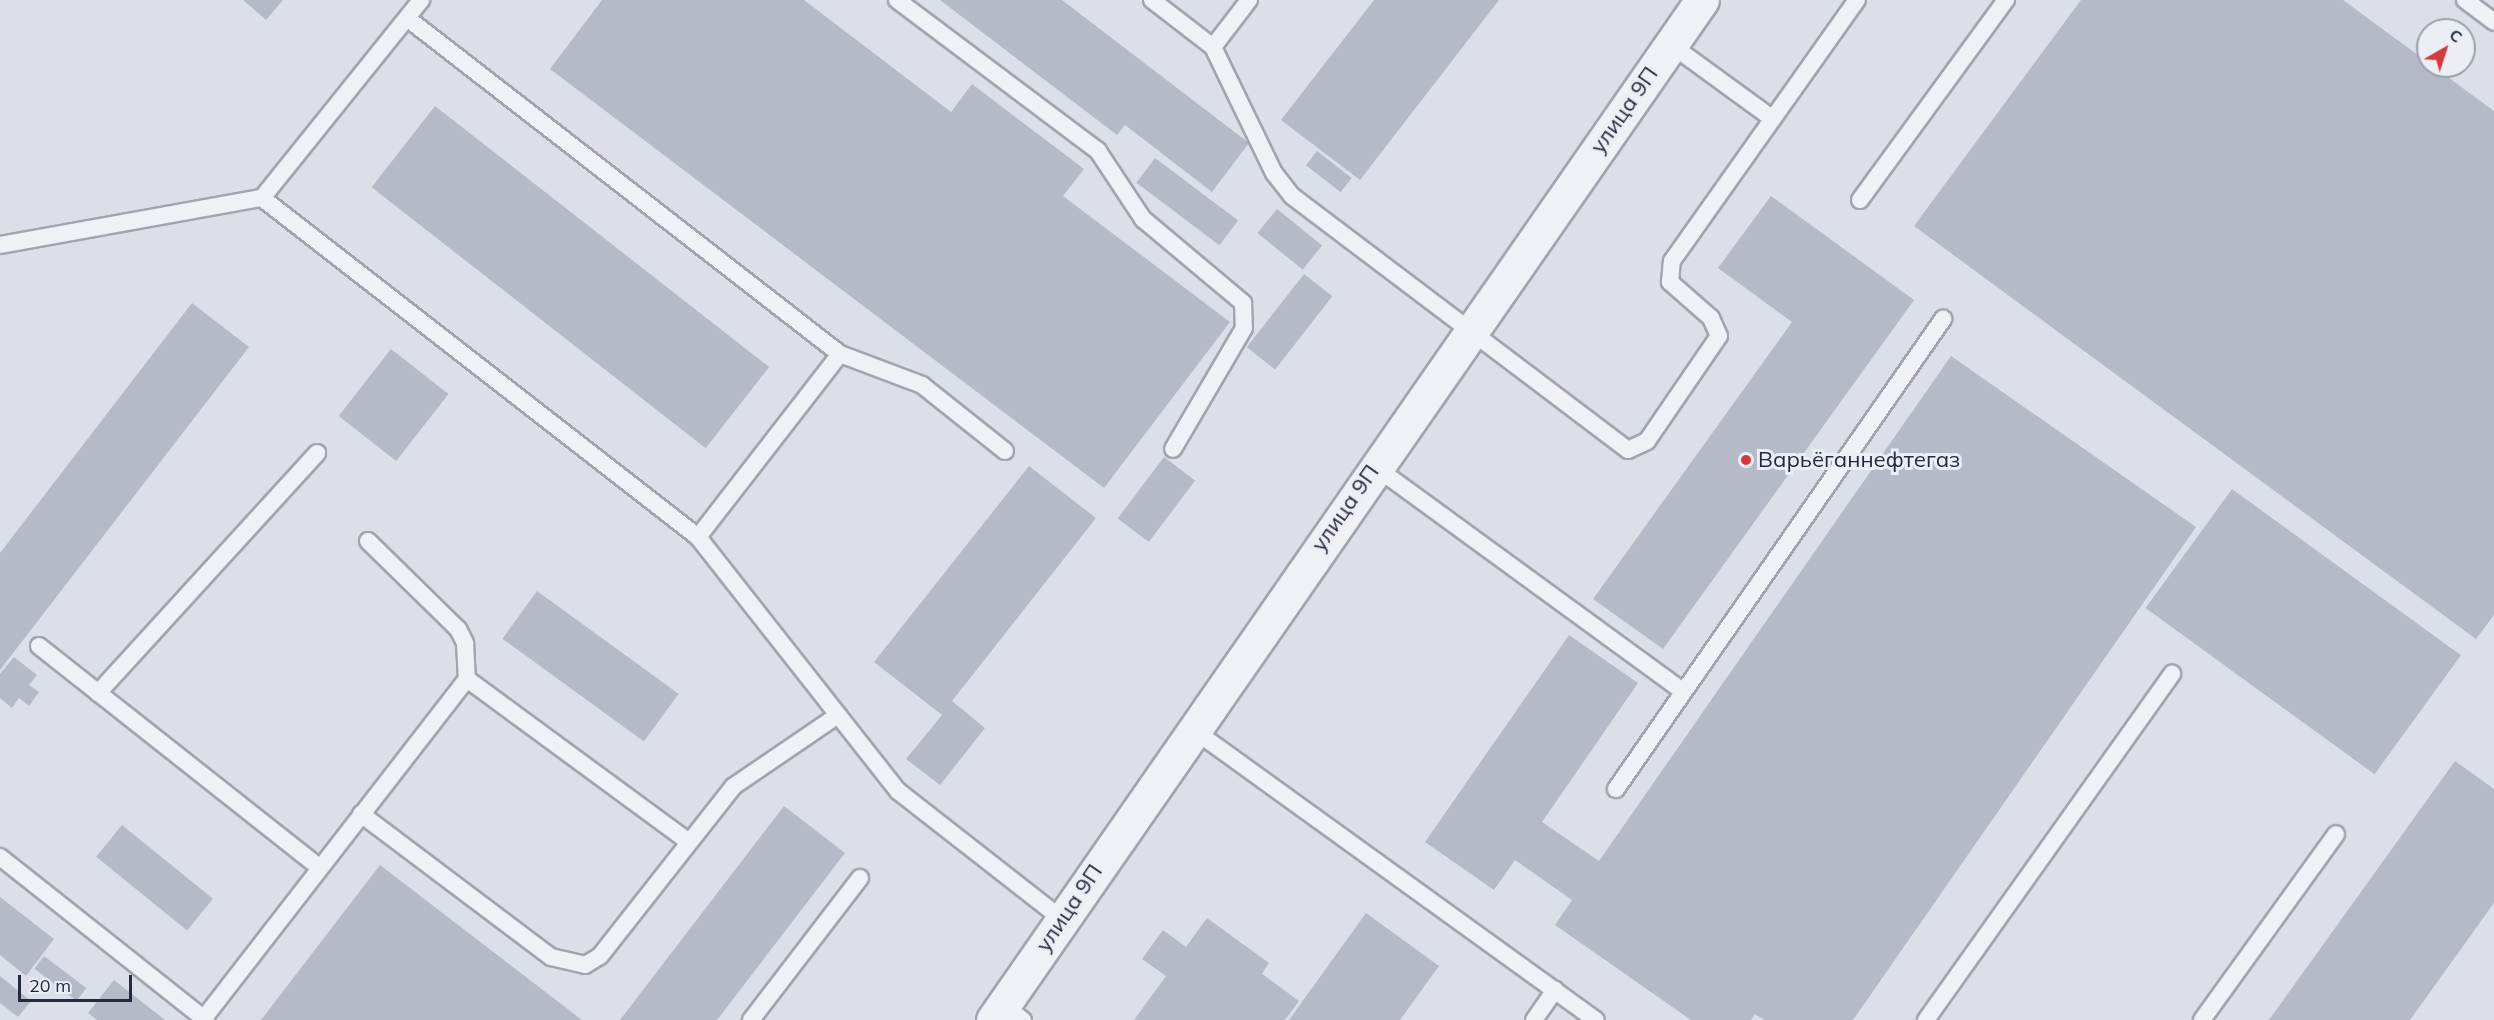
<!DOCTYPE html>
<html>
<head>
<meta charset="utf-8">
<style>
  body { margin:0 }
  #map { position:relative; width:2494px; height:1020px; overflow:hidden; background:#dcdfe7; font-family:Mulish,sans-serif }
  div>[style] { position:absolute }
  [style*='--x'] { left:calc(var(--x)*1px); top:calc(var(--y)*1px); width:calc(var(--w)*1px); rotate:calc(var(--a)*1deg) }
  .building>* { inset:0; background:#b6bac7; transform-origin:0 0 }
  .roads { filter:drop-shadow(2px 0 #a1a5b1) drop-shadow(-2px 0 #a1a5b1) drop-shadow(0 2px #a1a5b1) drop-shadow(0 -2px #a1a5b1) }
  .service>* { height:16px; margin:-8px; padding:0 8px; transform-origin:8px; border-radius:8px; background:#eff1f6 }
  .minor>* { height:33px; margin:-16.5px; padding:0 16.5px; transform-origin:16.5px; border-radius:16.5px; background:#eff1f6 }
  .dots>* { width:16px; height:16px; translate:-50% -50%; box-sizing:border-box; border:3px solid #eceef5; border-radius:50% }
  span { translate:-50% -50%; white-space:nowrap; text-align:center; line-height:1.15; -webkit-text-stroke:6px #eceef5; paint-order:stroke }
  .street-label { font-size:22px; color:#252b3e }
  .poi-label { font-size:22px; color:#252b3e }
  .left { translate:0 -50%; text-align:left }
  .north { position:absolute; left:2416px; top:18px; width:60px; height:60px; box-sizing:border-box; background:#eceef5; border:2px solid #9ca0ac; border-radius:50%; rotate:39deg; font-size:16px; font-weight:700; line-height:24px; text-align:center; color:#252b3e }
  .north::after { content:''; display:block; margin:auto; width:21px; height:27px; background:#d43a3b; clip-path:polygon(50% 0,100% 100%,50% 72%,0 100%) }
  .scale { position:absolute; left:18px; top:975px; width:114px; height:27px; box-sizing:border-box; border:3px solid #252b3e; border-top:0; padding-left:8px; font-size:18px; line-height:21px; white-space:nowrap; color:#252b3e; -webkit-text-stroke:4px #eceef5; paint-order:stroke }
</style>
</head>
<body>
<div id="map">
  <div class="building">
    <i style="clip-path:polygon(243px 0,283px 0,266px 20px)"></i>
    <i style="clip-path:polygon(602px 0,804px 0,951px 112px,972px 84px,1084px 169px,1063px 196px,1230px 322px,1104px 488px,550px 69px)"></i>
    <i style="clip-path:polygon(940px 0,1062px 0,1249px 143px,1212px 192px,1125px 125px,1117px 135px)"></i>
    <i style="clip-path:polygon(1374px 0,1499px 0,1360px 180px,1281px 120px)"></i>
    <i style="clip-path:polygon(2081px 0,2343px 0,2494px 111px,2494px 615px,2476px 639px,1914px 226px)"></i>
    <i style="left:435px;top:106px;width:424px;height:103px;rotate:38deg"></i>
    <i style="left:1317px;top:151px;width:44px;height:18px;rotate:38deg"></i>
    <i style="left:1155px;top:158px;width:104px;height:31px;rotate:37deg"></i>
    <i style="clip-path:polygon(1771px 196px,1914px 300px,1663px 649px,1593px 599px,1792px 322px,1718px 268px)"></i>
    <i style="left:1277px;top:209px;width:58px;height:31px;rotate:39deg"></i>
    <i style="left:1304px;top:274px;width:36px;height:93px;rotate:38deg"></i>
    <i style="clip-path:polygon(192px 303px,249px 347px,0 670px,0 553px)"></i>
    <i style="left:391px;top:349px;width:73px;height:85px;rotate:38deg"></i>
    <i style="clip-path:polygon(1951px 356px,2196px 527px,1853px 1020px,1764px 1020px,1755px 1014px,1751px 1020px,1691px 1020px,1555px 925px,1572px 900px,1515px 860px,1494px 890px,1425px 842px,1569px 635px,1638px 683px,1542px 822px,1599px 861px)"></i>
    <i style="left:1164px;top:457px;width:39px;height:77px;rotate:37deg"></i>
    <i style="clip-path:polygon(1029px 466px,1096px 518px,952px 701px,985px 728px,940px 785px,906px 759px,942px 715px,874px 662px)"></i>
    <i style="left:2232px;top:489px;width:283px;height:147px;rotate:36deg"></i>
    <i style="left:537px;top:591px;width:175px;height:59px;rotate:36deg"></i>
    <i style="clip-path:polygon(14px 657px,37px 675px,29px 685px,39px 692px,29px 706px,19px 698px,12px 708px,0 698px,0 674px)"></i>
    <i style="clip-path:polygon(2455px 761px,2494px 789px,2494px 903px,2410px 1020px,2269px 1020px)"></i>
    <i style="clip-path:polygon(784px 806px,845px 853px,717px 1020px,620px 1020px)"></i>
    <i style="left:122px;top:825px;width:117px;height:41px;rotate:39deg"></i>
    <i style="clip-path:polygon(380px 865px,582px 1020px,261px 1020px)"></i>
    <i style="clip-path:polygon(0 897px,54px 939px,26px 976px,0 955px)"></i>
    <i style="clip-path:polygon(1366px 913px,1439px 966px,1400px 1020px,1289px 1020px)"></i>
    <i style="clip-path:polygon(1207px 918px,1269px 963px,1262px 974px,1299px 1001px,1285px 1020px,1134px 1020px,1166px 976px,1142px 959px,1163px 930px,1186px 947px)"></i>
    <i style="left:44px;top:956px;width:53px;height:16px;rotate:37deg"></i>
    <i style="clip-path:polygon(0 976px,31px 1001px,18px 1017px,0 1003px)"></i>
    <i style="clip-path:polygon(114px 980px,165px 1020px,97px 1020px,88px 1013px)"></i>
  </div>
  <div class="roads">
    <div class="service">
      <i style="--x:897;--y:0;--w:251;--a:36.9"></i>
      <i style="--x:1098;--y:151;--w:82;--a:56.5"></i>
      <i style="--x:1143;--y:219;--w:131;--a:40"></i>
      <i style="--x:1243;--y:303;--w:25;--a:88"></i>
      <i style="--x:1244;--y:328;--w:140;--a:120.4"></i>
      <i style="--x:1152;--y:0;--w:77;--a:37.6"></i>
      <i style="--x:1249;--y:0;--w:59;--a:127.5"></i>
      <i style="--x:1213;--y:47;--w:140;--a:64.2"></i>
      <i style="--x:1274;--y:173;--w:29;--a:52"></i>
      <i style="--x:1292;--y:196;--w:421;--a:37.1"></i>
      <i style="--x:1628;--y:450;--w:21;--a:-25"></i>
      <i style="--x:1647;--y:441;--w:127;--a:-55.6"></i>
      <i style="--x:1719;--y:336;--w:20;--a:-114"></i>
      <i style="--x:1711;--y:318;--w:55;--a:-138.7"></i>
      <i style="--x:1670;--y:282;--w:21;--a:-85"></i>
      <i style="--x:1672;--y:261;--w:320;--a:-54.7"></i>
      <i style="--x:2465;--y:0;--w:36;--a:37"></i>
      <i style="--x:407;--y:18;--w:548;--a:37.81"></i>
      <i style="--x:840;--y:354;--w:232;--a:127.8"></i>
      <i style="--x:1670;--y:44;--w:127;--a:36.1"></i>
      <i style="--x:262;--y:198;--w:254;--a:-51.2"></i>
      <i style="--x:1860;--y:200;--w:248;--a:-53.9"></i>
      <i style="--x:0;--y:245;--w:266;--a:-10.2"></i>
      <i style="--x:262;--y:198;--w:552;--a:37.87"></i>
      <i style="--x:698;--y:537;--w:323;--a:51.8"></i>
      <i style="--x:898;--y:791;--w:208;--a:38"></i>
      <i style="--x:840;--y:354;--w:88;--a:20.7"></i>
      <i style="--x:922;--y:385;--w:106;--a:38.5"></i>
      <i style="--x:1374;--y:466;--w:382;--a:36.1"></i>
      <i style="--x:368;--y:541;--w:126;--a:44.4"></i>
      <i style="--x:458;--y:629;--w:16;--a:63"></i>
      <i style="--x:465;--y:643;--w:36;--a:87"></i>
      <i style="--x:39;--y:646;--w:358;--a:38.3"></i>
      <i style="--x:98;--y:693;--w:325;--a:-47.6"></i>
      <i style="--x:1191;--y:728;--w:499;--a:35.8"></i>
      <i style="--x:1616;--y:789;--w:573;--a:-55.17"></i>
      <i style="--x:361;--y:814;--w:238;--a:37"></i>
      <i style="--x:551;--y:957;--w:35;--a:13"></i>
      <i style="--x:585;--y:965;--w:17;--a:-31"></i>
      <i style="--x:600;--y:956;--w:216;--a:-51.8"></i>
      <i style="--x:734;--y:786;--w:126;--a:-34.3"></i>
      <i style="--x:0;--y:857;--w:263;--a:38.4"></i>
      <i style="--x:1003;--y:1005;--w:25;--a:37"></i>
      <i style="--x:204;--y:1018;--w:429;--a:-52.2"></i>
      <i style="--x:467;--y:679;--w:275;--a:36.3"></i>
      <i style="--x:751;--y:1020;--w:179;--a:-52.5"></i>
      <i style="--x:1534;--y:1020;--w:37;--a:-55"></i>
      <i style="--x:1926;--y:1020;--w:425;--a:-54.6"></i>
      <i style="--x:2202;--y:1020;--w:229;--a:-54.2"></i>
    </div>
    <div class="minor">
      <i style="--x:993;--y:1020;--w:1242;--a:-55.2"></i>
    </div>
  </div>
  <div class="dots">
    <i style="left:1746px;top:460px;background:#d43a3b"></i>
  </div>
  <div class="street-label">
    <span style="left:1624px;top:110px;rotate:-55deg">улица 9П</span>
    <span style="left:1345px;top:508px;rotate:-55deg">улица 9П</span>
    <span style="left:1069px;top:908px;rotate:-56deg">улица 9П</span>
  </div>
  <div class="poi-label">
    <span class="left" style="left:1758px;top:460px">Варьёганнефтегаз</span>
  </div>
  <div class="north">С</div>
  <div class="scale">20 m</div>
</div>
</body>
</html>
